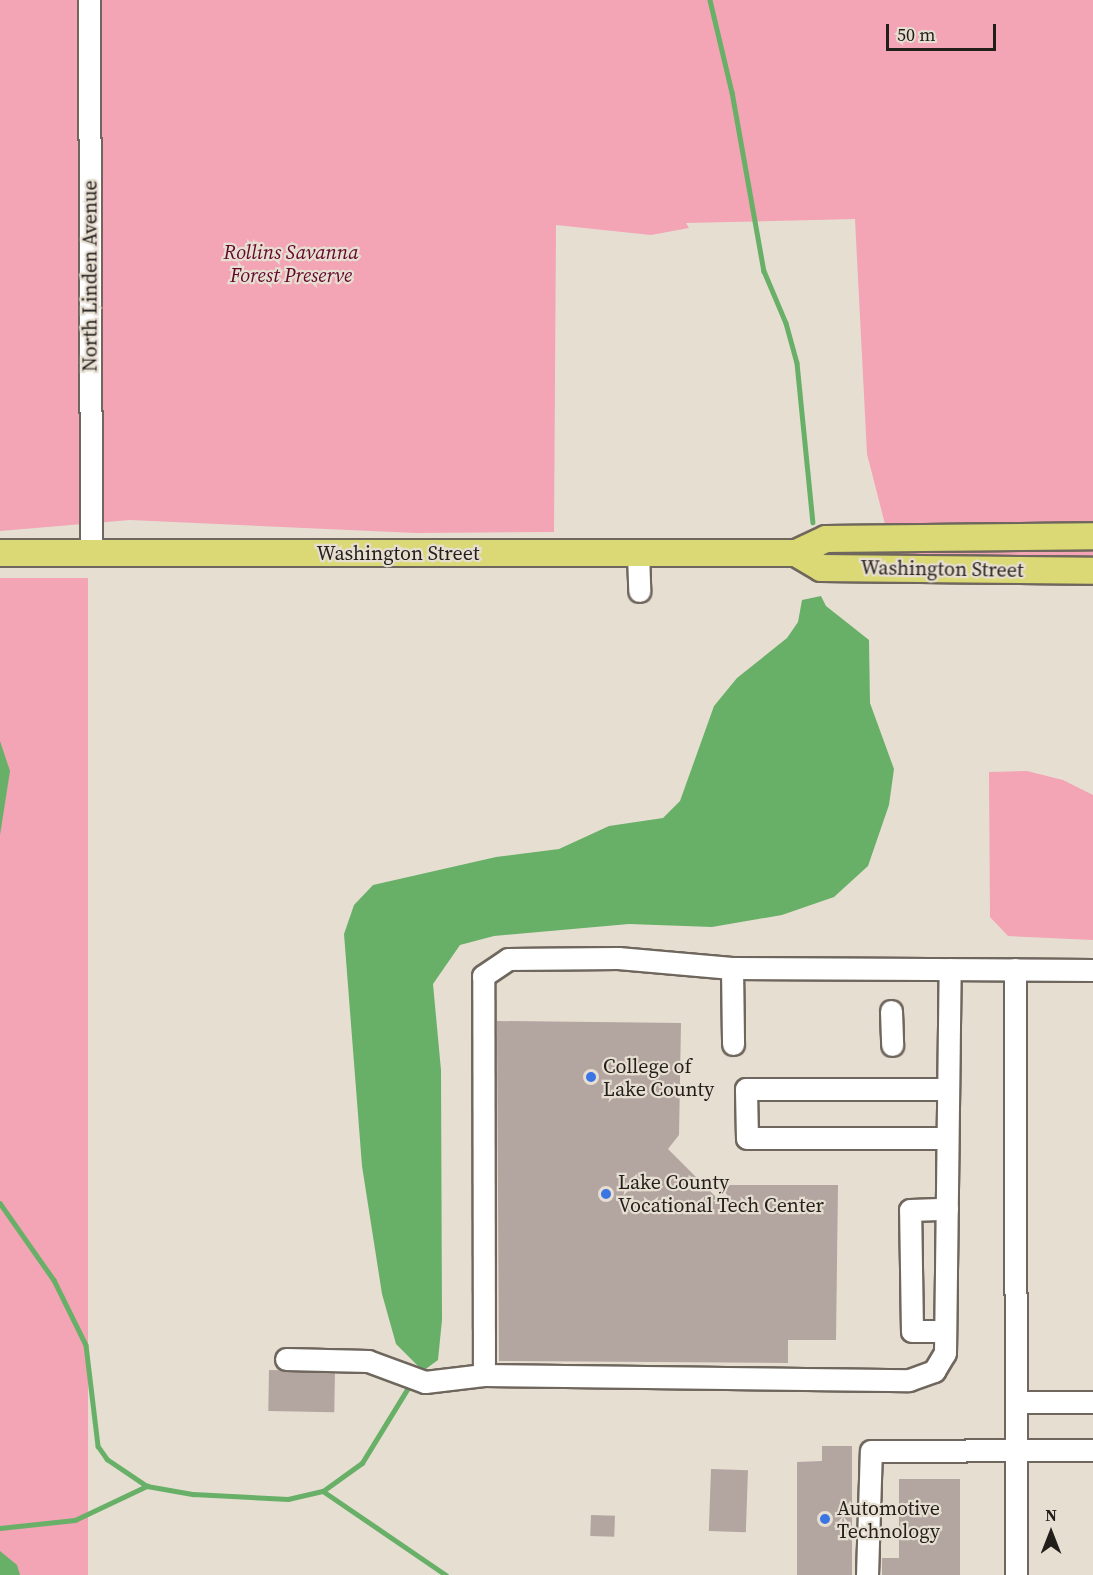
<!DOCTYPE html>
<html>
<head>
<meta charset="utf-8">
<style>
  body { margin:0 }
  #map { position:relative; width:1093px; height:1575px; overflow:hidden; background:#e7ded2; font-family:"Source Serif 4",serif }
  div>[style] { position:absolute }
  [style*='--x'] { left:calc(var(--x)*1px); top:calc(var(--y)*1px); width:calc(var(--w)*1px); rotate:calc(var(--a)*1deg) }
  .green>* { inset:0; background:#f3a4b5; transform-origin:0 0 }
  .water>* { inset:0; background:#68b068 }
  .stream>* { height:4.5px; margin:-2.25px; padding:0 2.25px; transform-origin:2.25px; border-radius:2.25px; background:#68b068 }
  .building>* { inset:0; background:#b3a5a0; transform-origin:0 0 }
  .roads { filter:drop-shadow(2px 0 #6f675d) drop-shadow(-2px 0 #6f675d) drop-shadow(0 2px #6f675d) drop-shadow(0 -2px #6f675d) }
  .minor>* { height:21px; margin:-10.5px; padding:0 10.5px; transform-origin:10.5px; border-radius:10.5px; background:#fff }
  .major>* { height:26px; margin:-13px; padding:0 13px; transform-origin:13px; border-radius:13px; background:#dad975 }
  .dots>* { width:16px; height:16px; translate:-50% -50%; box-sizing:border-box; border:3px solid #e7ded2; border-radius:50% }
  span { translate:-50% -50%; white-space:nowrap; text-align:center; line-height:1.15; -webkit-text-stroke:4.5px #e7ded2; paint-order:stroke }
  .park-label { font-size:20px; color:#63072b; font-style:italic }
  .street-label { font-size:20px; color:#221f1b }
  .poi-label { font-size:20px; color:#221f1b }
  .left { translate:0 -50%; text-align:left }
  .north { position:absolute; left:1021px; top:1503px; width:60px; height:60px; -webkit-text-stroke:4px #e7ded2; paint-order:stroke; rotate:0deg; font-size:16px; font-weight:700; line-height:24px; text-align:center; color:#221f1b }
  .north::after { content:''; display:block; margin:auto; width:21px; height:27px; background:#221f1b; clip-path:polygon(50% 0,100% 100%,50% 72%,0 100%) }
  .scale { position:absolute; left:886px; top:24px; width:110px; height:27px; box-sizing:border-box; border:3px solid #221f1b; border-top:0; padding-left:8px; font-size:18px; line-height:21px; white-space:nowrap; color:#221f1b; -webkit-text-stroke:4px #e7ded2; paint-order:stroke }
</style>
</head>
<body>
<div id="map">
  <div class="green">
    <i style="clip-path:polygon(0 0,1093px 0,1093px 530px,886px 528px,867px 454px,855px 219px,686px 223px,689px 228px,651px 235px,556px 225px,554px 532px,416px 533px,130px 520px,0 531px)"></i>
    <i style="clip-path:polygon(1093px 546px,1093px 559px,855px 559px,854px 550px)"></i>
    <i style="left:88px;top:578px;width:997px;height:88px;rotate:90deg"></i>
    <i style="clip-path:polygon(1027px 771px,1063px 780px,1093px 795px,1093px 940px,1008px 936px,990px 917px,989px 772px)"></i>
  </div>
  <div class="water">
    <i style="clip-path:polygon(821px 596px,826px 606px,869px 640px,870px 703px,894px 769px,889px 805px,868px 866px,834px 897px,782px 915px,712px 927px,629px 924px,494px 936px,460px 945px,433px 984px,441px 1070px,442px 1320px,438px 1360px,423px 1371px,396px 1344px,382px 1294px,362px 1166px,344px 934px,354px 905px,373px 885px,496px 857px,559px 849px,609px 826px,663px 818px,680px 801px,714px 706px,737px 678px,787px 638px,798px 622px,802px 600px)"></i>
    <i style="clip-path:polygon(0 741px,10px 771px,0 835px)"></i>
    <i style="clip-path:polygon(0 1551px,17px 1565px,20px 1575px,0 1575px)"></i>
  </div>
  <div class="stream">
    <i style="--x:710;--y:0;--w:95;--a:76.6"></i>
    <i style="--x:732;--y:92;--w:182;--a:79.9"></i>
    <i style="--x:764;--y:271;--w:56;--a:67.1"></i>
    <i style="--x:786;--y:323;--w:41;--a:74.6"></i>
    <i style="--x:797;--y:363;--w:160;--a:84.3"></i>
    <i style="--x:0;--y:1203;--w:94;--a:55"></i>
    <i style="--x:54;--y:1280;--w:72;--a:63.8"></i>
    <i style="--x:86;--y:1345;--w:102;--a:83.2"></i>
    <i style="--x:98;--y:1446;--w:16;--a:55"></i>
    <i style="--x:107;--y:1459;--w:48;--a:34"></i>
    <i style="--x:147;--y:1486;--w:47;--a:9.9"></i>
    <i style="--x:193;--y:1494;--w:95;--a:3"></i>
    <i style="--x:288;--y:1499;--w:36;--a:-13"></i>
    <i style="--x:323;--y:1491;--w:48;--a:-35.7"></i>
    <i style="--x:362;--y:1463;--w:88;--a:-58.5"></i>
    <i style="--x:323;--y:1491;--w:149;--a:34.3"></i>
    <i style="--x:0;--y:1528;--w:75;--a:-6.1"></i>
    <i style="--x:75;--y:1520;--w:80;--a:-25.3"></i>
  </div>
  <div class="building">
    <i style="clip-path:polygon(497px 1021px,681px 1023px,679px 1135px,668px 1149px,716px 1197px,730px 1185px,838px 1185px,836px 1340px,788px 1340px,788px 1363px,499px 1361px)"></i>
    <i style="left:269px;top:1370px;width:66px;height:41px;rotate:1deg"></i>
    <i style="clip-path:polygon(822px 1446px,852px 1446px,852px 1575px,797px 1575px,797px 1462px,822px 1461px)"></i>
    <i style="left:711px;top:1469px;width:37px;height:62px;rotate:2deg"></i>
    <i style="clip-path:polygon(899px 1479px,960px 1479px,960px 1575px,882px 1575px,882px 1558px,899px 1558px)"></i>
    <i style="left:591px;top:1515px;width:24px;height:21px;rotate:2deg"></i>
  </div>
  <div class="roads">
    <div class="minor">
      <i style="--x:89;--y:0;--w:552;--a:89.79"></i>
      <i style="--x:638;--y:553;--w:38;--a:88"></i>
      <i style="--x:732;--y:968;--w:76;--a:89.2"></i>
      <i style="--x:1015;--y:969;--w:606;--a:89.91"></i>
      <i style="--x:891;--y:1011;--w:34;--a:88"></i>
      <i style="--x:947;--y:1138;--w:200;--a:180"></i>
      <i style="--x:747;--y:1138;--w:49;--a:-91.2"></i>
      <i style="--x:746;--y:1089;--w:202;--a:0"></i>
      <i style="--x:945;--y:1331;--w:33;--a:180"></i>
      <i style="--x:912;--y:1331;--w:121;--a:-90.9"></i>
      <i style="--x:910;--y:1210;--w:37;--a:-2"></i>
      <i style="--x:286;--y:1359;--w:82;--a:1.4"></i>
      <i style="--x:368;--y:1361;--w:61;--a:20.2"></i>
      <i style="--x:425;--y:1382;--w:59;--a:-6.8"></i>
      <i style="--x:484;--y:1375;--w:425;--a:0.7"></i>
      <i style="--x:909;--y:1380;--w:27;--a:-20"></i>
      <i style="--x:934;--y:1371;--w:21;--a:-59"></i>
      <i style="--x:945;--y:1353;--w:384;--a:-89.3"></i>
      <i style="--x:484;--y:1375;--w:399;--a:-90.1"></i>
      <i style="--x:483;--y:976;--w:30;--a:-34"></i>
      <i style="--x:508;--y:959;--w:110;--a:-0.5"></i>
      <i style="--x:618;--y:958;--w:114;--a:5"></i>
      <i style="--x:732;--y:968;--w:361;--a:0.3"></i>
      <i style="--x:1016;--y:1402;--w:77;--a:0"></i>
      <i style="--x:867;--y:1575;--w:124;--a:-88.2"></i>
      <i style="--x:871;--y:1451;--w:222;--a:-0.3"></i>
    </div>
    <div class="major">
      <i style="--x:0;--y:553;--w:796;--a:0"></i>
      <i style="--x:796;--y:553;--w:33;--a:-25"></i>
      <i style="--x:826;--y:539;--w:267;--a:-0.6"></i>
      <i style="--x:796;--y:553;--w:29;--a:31"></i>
      <i style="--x:821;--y:568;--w:272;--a:0.6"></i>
    </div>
  </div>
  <div class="dots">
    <i style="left:591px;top:1077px;background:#3b75e4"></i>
    <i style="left:606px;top:1194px;background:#3b75e4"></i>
    <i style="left:825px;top:1519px;background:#3b75e4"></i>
  </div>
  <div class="park-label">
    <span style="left:291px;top:264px">Rollins Savanna<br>Forest Preserve</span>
  </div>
  <div class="street-label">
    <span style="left:90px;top:276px;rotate:-90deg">North Linden Avenue</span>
    <span style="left:398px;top:553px">Washington Street</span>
    <span style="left:942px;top:569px;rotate:1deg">Washington Street</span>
  </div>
  <div class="poi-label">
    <span class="left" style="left:603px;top:1078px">College of<br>Lake County</span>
    <span class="left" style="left:618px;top:1194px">Lake County<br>Vocational Tech Center</span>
    <span class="left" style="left:837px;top:1520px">Automotive<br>Technology</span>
  </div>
  <div class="north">N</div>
  <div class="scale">50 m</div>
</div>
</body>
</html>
